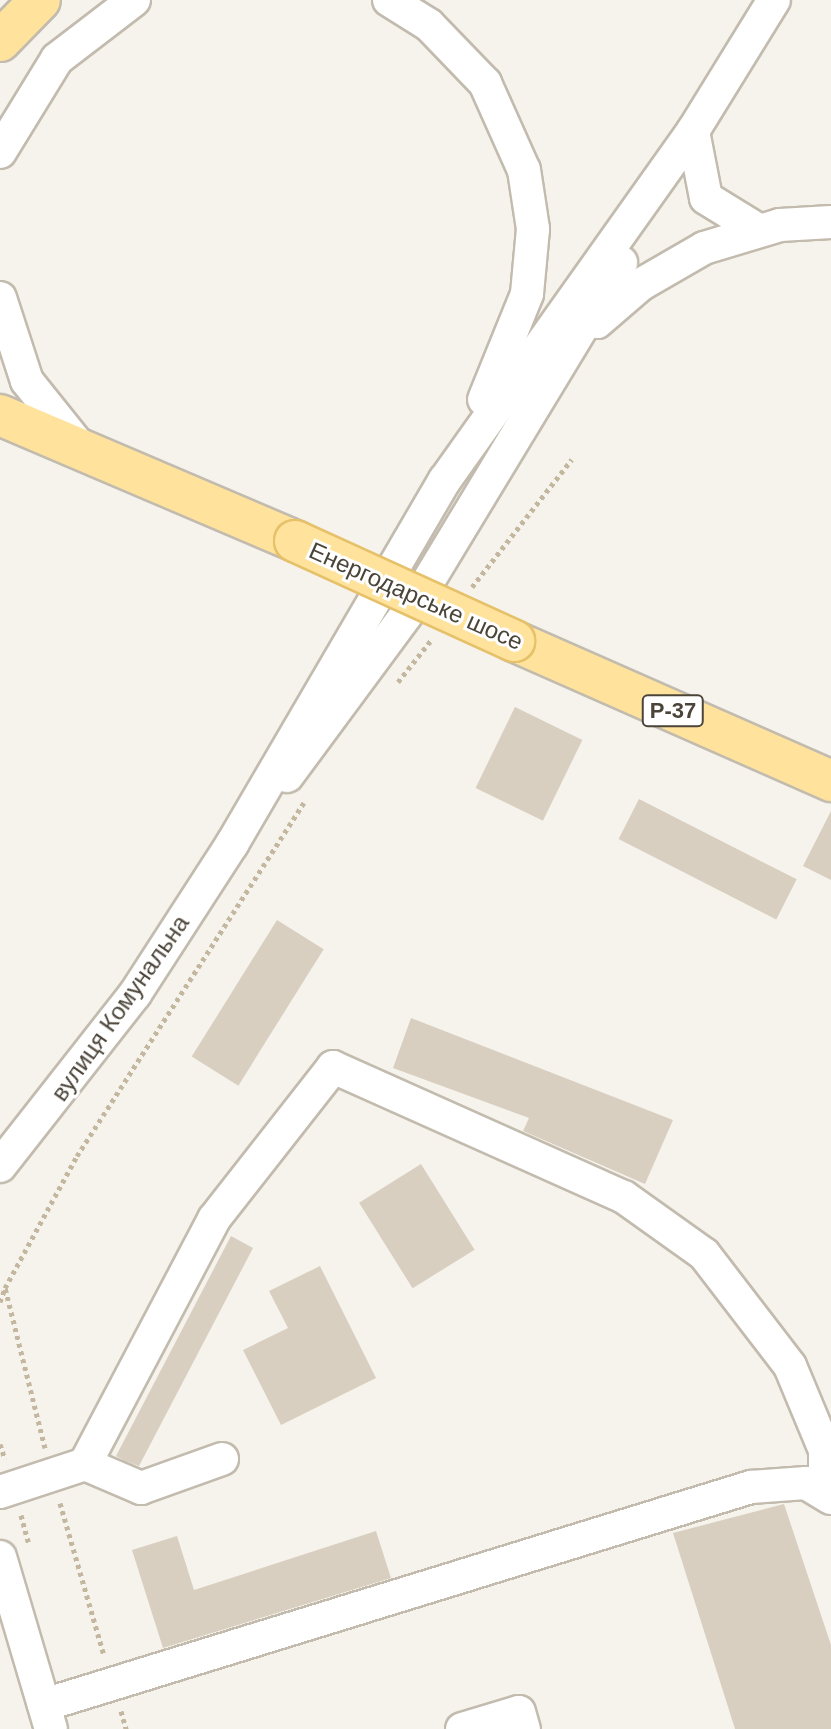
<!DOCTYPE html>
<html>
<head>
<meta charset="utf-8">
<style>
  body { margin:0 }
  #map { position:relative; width:831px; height:1729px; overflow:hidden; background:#f6f3ec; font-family:Arial,sans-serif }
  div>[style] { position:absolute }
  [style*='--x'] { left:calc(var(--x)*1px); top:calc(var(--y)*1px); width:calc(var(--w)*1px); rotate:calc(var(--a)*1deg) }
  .building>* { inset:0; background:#d8cfc1; transform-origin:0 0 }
  .path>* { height:5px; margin-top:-2.5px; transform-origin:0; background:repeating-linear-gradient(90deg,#c4b79f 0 4px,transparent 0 8px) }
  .roads { filter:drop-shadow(2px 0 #c2bbae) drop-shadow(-2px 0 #c2bbae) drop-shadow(0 2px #c2bbae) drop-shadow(0 -2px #c2bbae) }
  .minor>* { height:32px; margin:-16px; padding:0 16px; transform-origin:16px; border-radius:16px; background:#fff }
  .major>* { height:40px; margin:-20px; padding:0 20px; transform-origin:20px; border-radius:20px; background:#ffe39c }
  .bridges { filter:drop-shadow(2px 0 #e6c16a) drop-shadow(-2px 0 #e6c16a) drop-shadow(0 2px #e6c16a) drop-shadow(0 -2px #e6c16a) }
  .major-bridge>* { height:40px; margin:-20px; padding:0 20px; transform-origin:20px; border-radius:20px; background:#ffe39c }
  span { translate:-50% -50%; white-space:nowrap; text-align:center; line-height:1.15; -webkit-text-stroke:6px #fff; paint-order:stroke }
  .shield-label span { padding:2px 6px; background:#fff; border:2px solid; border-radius:6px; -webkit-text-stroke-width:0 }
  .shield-label { font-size:22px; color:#4b4439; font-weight:700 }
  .street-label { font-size:24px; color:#4b4439 }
</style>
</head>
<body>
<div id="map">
  <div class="building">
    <i style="left:515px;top:707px;width:75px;height:90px;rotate:26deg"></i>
    <i style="left:639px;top:799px;width:177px;height:45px;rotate:27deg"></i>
    <i style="clip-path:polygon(831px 811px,831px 880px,803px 866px)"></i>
    <i style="left:277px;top:920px;width:55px;height:161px;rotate:32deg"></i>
    <i style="clip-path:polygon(411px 1018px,673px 1120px,645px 1184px,523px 1131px,529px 1118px,393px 1068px)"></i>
    <i style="left:421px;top:1164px;width:101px;height:73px;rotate:58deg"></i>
    <i style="clip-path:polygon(231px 1236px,253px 1248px,139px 1466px,125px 1461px,116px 1456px)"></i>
    <i style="clip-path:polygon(320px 1266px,376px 1378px,281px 1425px,243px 1350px,288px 1328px,269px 1291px)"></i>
    <i style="clip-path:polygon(784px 1504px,831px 1645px,831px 1729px,735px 1729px,673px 1533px)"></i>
    <i style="clip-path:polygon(376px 1531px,391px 1578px,163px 1648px,132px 1550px,177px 1536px,194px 1590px)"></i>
  </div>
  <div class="path">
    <i style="--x:472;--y:587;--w:162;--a:-52"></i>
    <i style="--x:398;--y:682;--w:55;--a:-51.7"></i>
    <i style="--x:0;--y:1302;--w:15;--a:-70"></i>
    <i style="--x:0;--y:1444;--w:16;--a:72"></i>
    <i style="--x:45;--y:1448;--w:165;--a:-104"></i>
    <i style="--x:5;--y:1288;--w:150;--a:-61.4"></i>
    <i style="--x:77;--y:1156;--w:420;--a:-57.3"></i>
    <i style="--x:60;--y:1503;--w:158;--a:73.9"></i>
    <i style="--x:21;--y:1515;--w:30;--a:75"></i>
    <i style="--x:121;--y:1711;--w:19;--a:74"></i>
  </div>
  <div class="roads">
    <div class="minor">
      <i style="--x:389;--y:0;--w:47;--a:32"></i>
      <i style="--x:429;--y:25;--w:81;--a:46"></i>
      <i style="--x:485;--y:83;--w:95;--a:65.9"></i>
      <i style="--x:524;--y:170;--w:60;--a:81.3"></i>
      <i style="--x:533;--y:229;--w:65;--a:95.3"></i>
      <i style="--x:527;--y:294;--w:114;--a:112.1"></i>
      <i style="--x:693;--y:131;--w:68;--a:79"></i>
      <i style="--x:706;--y:198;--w:61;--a:31.6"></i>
      <i style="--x:0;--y:152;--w:109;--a:-58.5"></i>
      <i style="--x:57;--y:59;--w:97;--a:-37.5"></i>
      <i style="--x:0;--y:298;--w:87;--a:72"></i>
      <i style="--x:27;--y:381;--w:83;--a:51.3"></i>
      <i style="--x:597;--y:322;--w:57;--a:-40.7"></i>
      <i style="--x:640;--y:285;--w:74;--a:-30"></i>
      <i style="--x:704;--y:248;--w:79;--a:-16.8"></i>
      <i style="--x:780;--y:225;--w:51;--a:-3.4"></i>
      <i style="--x:287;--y:776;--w:215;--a:-53.5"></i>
      <i style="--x:415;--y:603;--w:398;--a:-58.8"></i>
      <i style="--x:0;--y:1166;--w:219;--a:-51.9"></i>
      <i style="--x:135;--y:994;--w:179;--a:-57.1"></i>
      <i style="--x:232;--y:844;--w:422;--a:-59.7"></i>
      <i style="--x:445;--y:480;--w:428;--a:-54.6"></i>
      <i style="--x:693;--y:131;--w:154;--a:-58.3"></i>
      <i style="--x:85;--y:1464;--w:61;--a:23.2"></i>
      <i style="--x:141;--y:1488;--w:86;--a:-19.7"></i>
      <i style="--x:0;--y:1492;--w:89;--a:-18.2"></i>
      <i style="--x:85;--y:1464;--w:277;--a:-62.2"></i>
      <i style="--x:214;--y:1219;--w:193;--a:-51.9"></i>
      <i style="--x:333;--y:1067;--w:319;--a:24.1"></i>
      <i style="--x:624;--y:1197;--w:98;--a:35.5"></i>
      <i style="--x:704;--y:1254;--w:141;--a:52.5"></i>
      <i style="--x:790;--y:1366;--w:91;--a:67.4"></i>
      <i style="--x:825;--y:1450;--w:43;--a:90"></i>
      <i style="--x:0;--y:1557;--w:179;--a:73.5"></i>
      <i style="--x:44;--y:1705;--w:740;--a:-17.14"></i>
      <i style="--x:751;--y:1487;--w:55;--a:-4.2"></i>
      <i style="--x:806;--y:1483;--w:29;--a:31"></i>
      <i style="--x:462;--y:1729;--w:59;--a:-16.6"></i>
      <i style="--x:519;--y:1712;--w:18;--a:74"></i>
    </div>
    <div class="major">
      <i style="--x:0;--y:41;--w:57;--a:-45.7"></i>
      <i style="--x:0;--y:415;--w:321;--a:23.1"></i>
      <i style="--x:514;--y:641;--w:347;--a:23.8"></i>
    </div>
  </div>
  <div class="bridges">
    <div class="major-bridge">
      <i style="--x:295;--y:541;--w:241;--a:24.5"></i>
    </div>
  </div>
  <div class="shield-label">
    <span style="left:673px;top:711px">Р-37</span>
  </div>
  <div class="street-label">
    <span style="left:416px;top:596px;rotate:24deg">Енергодарське шосе</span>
    <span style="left:120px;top:1008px;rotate:-55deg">вулиця Комунальна</span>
  </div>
</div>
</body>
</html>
